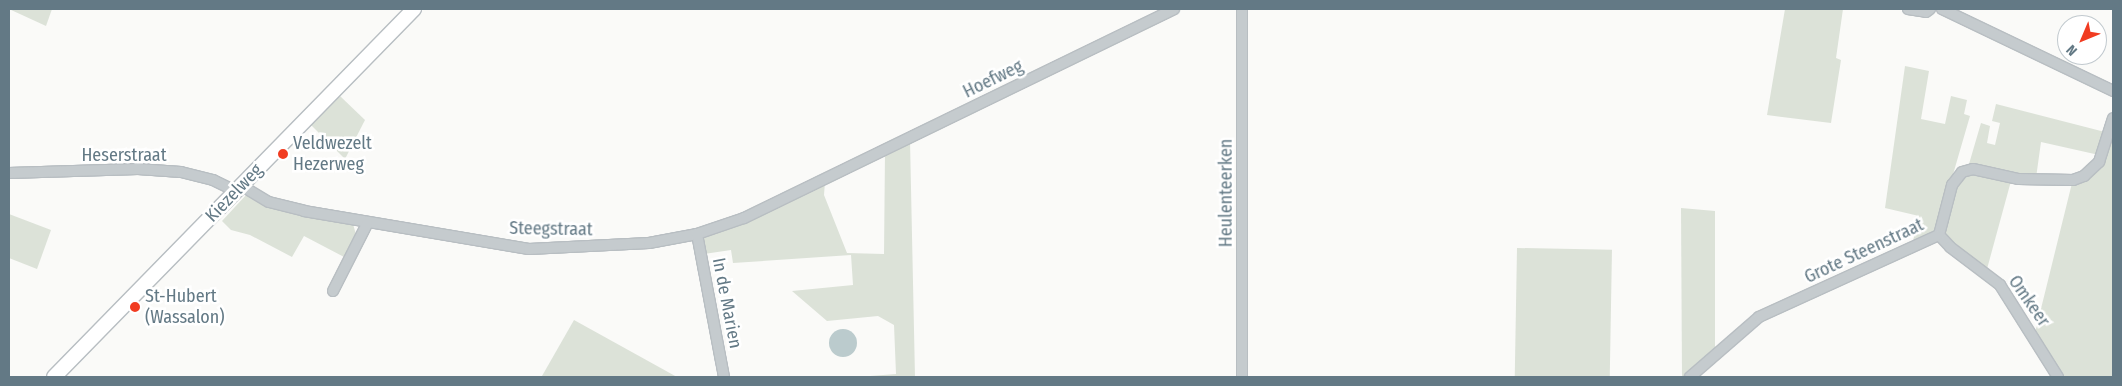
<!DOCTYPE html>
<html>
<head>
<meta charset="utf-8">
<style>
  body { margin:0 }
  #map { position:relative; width:2122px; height:386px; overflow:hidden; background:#fafaf8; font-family:"Fira Sans Condensed",sans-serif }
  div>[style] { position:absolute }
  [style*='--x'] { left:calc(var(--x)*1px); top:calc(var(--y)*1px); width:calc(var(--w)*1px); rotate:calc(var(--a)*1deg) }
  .green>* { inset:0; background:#dce2d8; transform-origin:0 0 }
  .water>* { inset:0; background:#bbcbcd }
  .round { border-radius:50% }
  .roads { filter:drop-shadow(1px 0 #b8bec2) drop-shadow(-1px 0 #b8bec2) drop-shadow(0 1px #b8bec2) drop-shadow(0 -1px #b8bec2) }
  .minor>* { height:10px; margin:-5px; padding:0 5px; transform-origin:5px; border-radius:5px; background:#c5cbce }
  .major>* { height:14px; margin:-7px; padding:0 7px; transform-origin:7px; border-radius:7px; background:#fff }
  .dots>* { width:14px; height:14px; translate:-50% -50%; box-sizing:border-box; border:2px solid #fff; border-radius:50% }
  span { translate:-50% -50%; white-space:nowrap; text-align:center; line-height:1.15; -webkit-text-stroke:5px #fff; paint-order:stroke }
  .street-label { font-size:18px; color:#637985 }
  .poi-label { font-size:18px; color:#637985 }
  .left { translate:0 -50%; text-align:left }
  .frame { position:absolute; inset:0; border:10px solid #637985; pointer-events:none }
  .north { position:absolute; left:2057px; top:15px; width:50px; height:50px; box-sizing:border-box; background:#fff; border:1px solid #c1c9ce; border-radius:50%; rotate:225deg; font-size:14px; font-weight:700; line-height:20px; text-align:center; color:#637985 }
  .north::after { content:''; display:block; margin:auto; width:18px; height:22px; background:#f13c21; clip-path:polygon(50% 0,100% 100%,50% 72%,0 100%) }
</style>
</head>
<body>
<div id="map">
  <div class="green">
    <i style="clip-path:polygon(9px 9px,52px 9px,46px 26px)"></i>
    <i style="clip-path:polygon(1785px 9px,1843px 9px,1836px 58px,1841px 60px,1831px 123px,1767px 115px)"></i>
    <i style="clip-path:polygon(1905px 66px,1929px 71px,1921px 119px,1945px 124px,1951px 96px,1967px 100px,1964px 114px,1970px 116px,1938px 226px,1934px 234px,1912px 245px,1919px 216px,1885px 208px)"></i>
    <i style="clip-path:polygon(340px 96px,365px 120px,345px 159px,311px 125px)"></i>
    <i style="clip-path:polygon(1996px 104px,2105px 132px,2099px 155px,2041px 142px,2036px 178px,1969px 164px,1981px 123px,1990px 126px,1987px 143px,1995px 145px,2000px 123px,1992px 121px)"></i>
    <i style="clip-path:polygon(2113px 126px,2113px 377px,2061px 377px,2035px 333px,2072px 183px,2084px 178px)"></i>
    <i style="clip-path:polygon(910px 140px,915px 377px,857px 377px,896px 374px,894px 325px,878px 316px,827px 321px,792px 291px,853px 285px,851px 255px,733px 263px,731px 250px,704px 254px,702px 241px,704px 237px,825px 182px,824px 195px,847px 253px,884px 254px,885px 152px)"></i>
    <i style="clip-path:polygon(1973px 171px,2011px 181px,1987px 269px,1946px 239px,1945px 233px,1957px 185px,1960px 178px)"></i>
    <i style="clip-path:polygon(247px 194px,353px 224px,357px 238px,346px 258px,304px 236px,292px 257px,250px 235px,231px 230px,222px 221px)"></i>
    <i style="clip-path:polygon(1681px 208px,1715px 211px,1715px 349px,1685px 377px,1682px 377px)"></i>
    <i style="clip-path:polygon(9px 214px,51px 230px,37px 269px,9px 258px)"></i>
    <i style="left:1517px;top:248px;width:95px;height:129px;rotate:1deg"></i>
    <i style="clip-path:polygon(574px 320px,677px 377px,542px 376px)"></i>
  </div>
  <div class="water">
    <i class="round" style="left:829px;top:329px;width:28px;height:28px"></i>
  </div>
  <div class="roads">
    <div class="minor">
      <i style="--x:1908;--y:9;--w:18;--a:9"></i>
      <i style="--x:1926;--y:12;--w:5;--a:-37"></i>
      <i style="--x:1942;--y:9;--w:190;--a:25.6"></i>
      <i style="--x:9;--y:173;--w:129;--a:-1.8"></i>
      <i style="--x:138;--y:169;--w:43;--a:4"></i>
      <i style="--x:181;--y:172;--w:33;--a:14"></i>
      <i style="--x:213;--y:180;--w:25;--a:26"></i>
      <i style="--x:242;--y:186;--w:31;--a:31"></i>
      <i style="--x:269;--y:202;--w:36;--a:14"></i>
      <i style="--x:304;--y:211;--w:228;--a:9.6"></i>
      <i style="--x:529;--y:249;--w:120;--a:-2.9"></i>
      <i style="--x:649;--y:243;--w:49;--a:-10.6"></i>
      <i style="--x:697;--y:234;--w:50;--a:-18.8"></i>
      <i style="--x:744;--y:218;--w:478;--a:-25.9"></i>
      <i style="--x:697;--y:234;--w:146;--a:79.3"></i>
      <i style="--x:1939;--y:235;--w:52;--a:-75.4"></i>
      <i style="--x:1952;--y:185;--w:16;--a:-52"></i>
      <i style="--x:1962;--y:172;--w:11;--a:-15"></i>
      <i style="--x:1973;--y:169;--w:47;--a:12.3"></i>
      <i style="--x:2019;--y:179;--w:54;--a:1.1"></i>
      <i style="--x:2073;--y:180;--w:12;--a:-20"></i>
      <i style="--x:2084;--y:176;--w:21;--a:-43"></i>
      <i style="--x:2099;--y:162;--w:46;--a:-72.3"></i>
      <i style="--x:1939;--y:235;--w:16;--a:47"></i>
      <i style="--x:1950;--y:247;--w:63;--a:37.2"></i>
      <i style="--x:2000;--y:285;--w:109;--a:57.8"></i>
      <i style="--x:333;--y:291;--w:75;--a:-63.1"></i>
      <i style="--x:1242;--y:377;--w:368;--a:-90"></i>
      <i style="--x:1690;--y:377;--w:91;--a:-41"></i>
      <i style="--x:1759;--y:317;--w:198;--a:-24.5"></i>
    </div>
    <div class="major">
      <i style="--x:54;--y:377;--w:515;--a:-45.63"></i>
    </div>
  </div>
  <div class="dots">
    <i style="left:283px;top:154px;background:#f13c21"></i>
    <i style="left:135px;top:307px;background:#f13c21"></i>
  </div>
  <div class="street-label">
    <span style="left:993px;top:79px;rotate:-26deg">Hoefweg</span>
    <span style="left:124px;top:155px">Heserstraat</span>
    <span style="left:234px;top:193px;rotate:-46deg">Kiezelweg</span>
    <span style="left:1226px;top:193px;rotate:-90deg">Heulenteerken</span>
    <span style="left:551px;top:229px;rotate:1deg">Steegstraat</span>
    <span style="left:1864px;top:251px;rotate:-25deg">Grote Steenstraat</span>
    <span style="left:2029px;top:301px;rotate:55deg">Omkeer</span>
    <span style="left:727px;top:303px;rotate:79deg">In de Marien</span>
  </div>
  <div class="poi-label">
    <span class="left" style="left:293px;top:154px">Veldwezelt<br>Hezerweg</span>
    <span class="left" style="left:145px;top:307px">St-Hubert<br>(Wassalon)</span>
  </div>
  <div class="frame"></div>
  <div class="north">N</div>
</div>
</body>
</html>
